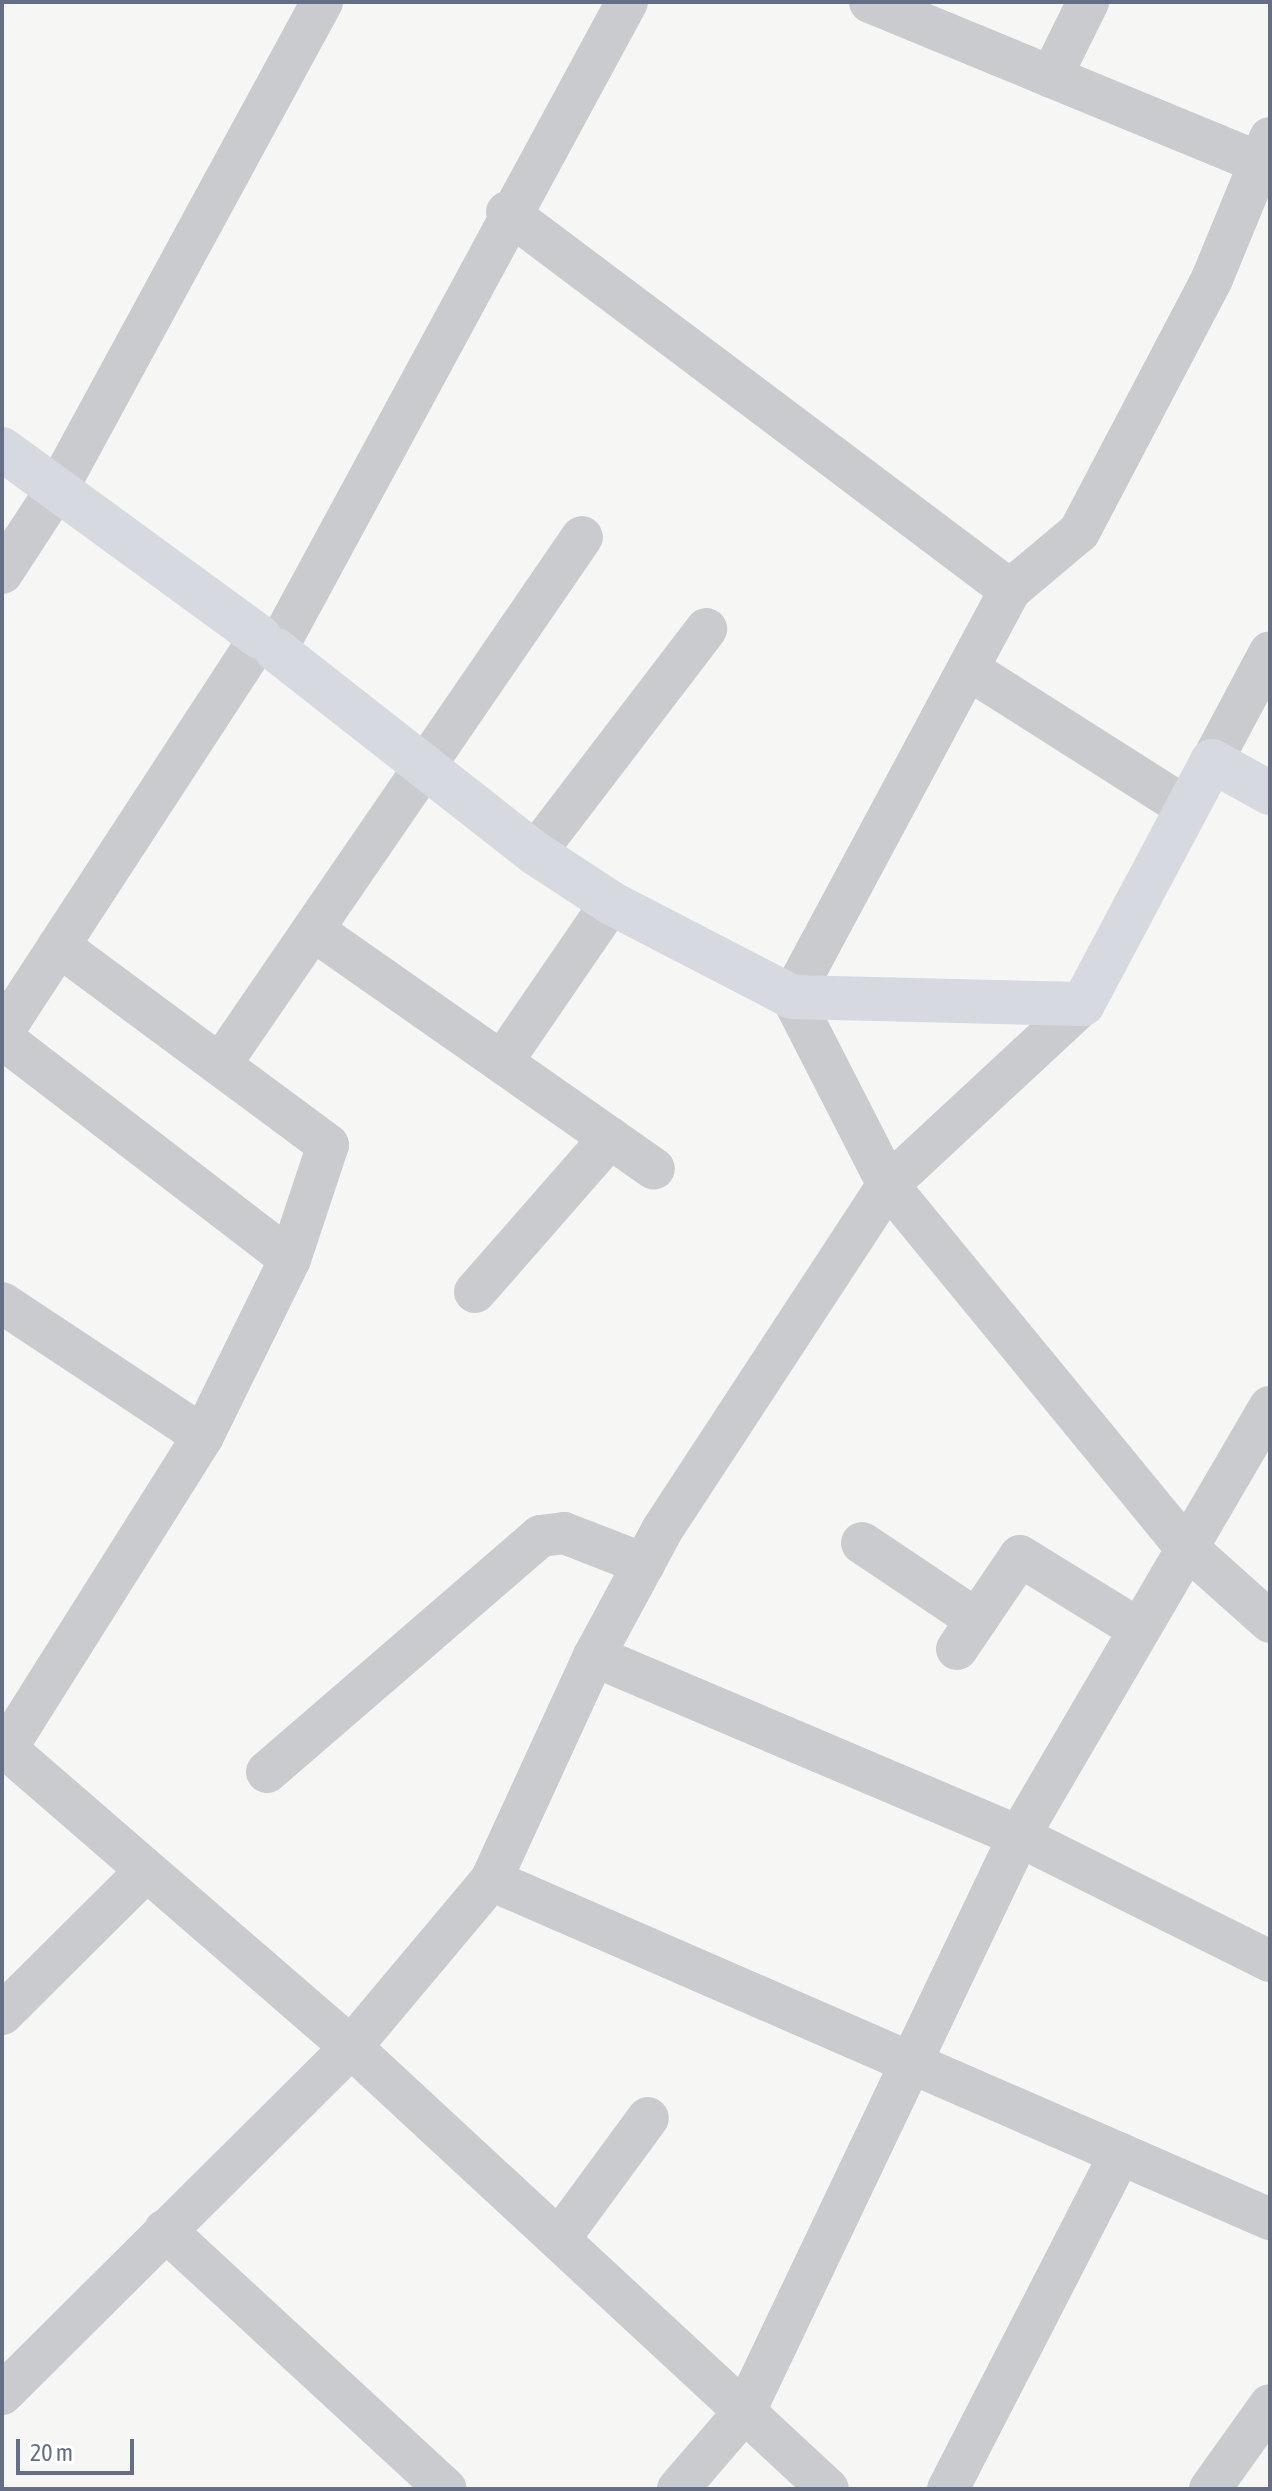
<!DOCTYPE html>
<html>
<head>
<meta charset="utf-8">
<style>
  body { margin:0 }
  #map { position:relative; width:1272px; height:2491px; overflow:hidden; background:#f6f7f4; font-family:"Asap Condensed",sans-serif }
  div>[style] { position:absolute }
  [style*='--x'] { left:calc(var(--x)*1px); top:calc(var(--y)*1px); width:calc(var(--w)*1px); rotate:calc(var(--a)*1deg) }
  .street>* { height:42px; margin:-21px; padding:0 21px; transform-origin:21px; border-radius:21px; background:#c9cbcf }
  .secondary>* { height:44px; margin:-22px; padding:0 22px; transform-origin:22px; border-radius:22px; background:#d6d9df }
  span { translate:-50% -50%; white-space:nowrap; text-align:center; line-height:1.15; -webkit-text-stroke:8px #fff; paint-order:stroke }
  .frame { position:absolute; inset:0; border:4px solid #646f87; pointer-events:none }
  .scale { position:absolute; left:16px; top:2439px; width:118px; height:36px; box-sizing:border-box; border:4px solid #646f87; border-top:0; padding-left:10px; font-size:24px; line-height:28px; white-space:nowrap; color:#646f87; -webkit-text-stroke:6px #fff; paint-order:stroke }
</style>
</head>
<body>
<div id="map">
  <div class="street">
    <i style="--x:870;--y:2;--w:433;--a:22.4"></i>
    <i style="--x:1051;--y:77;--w:84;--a:-63.7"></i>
    <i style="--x:1270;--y:138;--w:152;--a:112.4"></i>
    <i style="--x:1212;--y:279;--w:286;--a:117.7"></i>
    <i style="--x:1079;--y:532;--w:90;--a:140"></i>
    <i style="--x:1010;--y:590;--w:462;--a:118.2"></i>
    <i style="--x:792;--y:997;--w:211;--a:62.9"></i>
    <i style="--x:888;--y:1185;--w:466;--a:50.6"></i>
    <i style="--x:1184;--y:1545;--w:115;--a:41.8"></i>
    <i style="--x:507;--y:212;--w:629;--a:36.92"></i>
    <i style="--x:2;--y:573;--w:106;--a:-56.9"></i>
    <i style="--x:60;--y:484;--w:549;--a:-61.47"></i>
    <i style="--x:968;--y:669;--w:259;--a:32.4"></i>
    <i style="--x:1212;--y:761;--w:123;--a:-62"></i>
    <i style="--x:535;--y:853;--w:282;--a:-52.6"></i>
    <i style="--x:313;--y:930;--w:416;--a:35"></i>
    <i style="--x:2;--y:1033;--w:473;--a:-56.9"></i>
    <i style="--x:260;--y:637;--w:21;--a:39"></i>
    <i style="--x:276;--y:650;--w:737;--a:-61.56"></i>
    <i style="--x:2;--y:1038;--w:363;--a:37.5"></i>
    <i style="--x:502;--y:1062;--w:193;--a:-55.6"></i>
    <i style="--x:220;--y:1065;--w:640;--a:-55.57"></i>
    <i style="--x:475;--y:1292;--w:205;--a:-48.8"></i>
    <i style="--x:2;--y:1303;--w:241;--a:33.5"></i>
    <i style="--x:862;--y:1543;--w:138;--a:33.8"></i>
    <i style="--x:957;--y:1649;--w:112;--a:-55.9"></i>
    <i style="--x:1020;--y:1556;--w:135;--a:31.7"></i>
    <i style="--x:594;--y:1656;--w:462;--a:23"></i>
    <i style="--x:1019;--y:1836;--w:280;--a:26.5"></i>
    <i style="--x:2;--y:1745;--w:462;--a:40.9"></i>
    <i style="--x:351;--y:2047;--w:650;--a:42.82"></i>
    <i style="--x:6;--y:1749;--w:370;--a:-57.8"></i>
    <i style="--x:203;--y:1436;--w:197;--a:-63.8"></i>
    <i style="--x:290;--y:1259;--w:120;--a:-71.6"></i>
    <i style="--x:328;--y:1145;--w:335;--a:-143.5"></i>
    <i style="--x:267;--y:1772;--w:361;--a:-40.8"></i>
    <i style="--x:540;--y:1536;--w:24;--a:-7"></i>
    <i style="--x:564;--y:1533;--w:86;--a:21.2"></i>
    <i style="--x:491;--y:1880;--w:850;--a:23.52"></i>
    <i style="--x:2;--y:2014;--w:202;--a:-44.8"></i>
    <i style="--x:165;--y:2230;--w:382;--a:42.7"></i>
    <i style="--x:559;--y:2239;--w:150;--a:-53.7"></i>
    <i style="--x:2;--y:2394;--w:492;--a:-44.8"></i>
    <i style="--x:351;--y:2047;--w:218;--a:-50"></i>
    <i style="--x:491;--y:1880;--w:247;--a:-65.3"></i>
    <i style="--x:594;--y:1656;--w:143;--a:-61.6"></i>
    <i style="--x:662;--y:1530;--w:412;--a:-56.8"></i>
    <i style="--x:888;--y:1185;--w:266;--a:-42.9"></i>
    <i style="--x:678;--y:2489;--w:103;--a:-49.3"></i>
    <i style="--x:745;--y:2411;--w:637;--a:-64.52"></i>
    <i style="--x:1019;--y:1836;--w:497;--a:-59.7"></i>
    <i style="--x:948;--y:2489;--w:377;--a:-62.8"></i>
    <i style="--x:1210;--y:2489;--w:103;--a:-54.5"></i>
  </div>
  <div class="secondary">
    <i style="--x:2;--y:449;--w:319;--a:36.1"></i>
    <i style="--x:276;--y:650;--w:329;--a:38.1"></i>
    <i style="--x:535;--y:853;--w:91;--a:33.3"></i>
    <i style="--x:611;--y:903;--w:204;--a:27.4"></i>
    <i style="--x:792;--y:997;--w:291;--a:1.4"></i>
    <i style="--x:1083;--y:1004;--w:275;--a:-62"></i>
    <i style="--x:1212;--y:761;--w:66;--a:28.9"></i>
  </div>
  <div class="frame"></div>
  <div class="scale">20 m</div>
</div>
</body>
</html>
